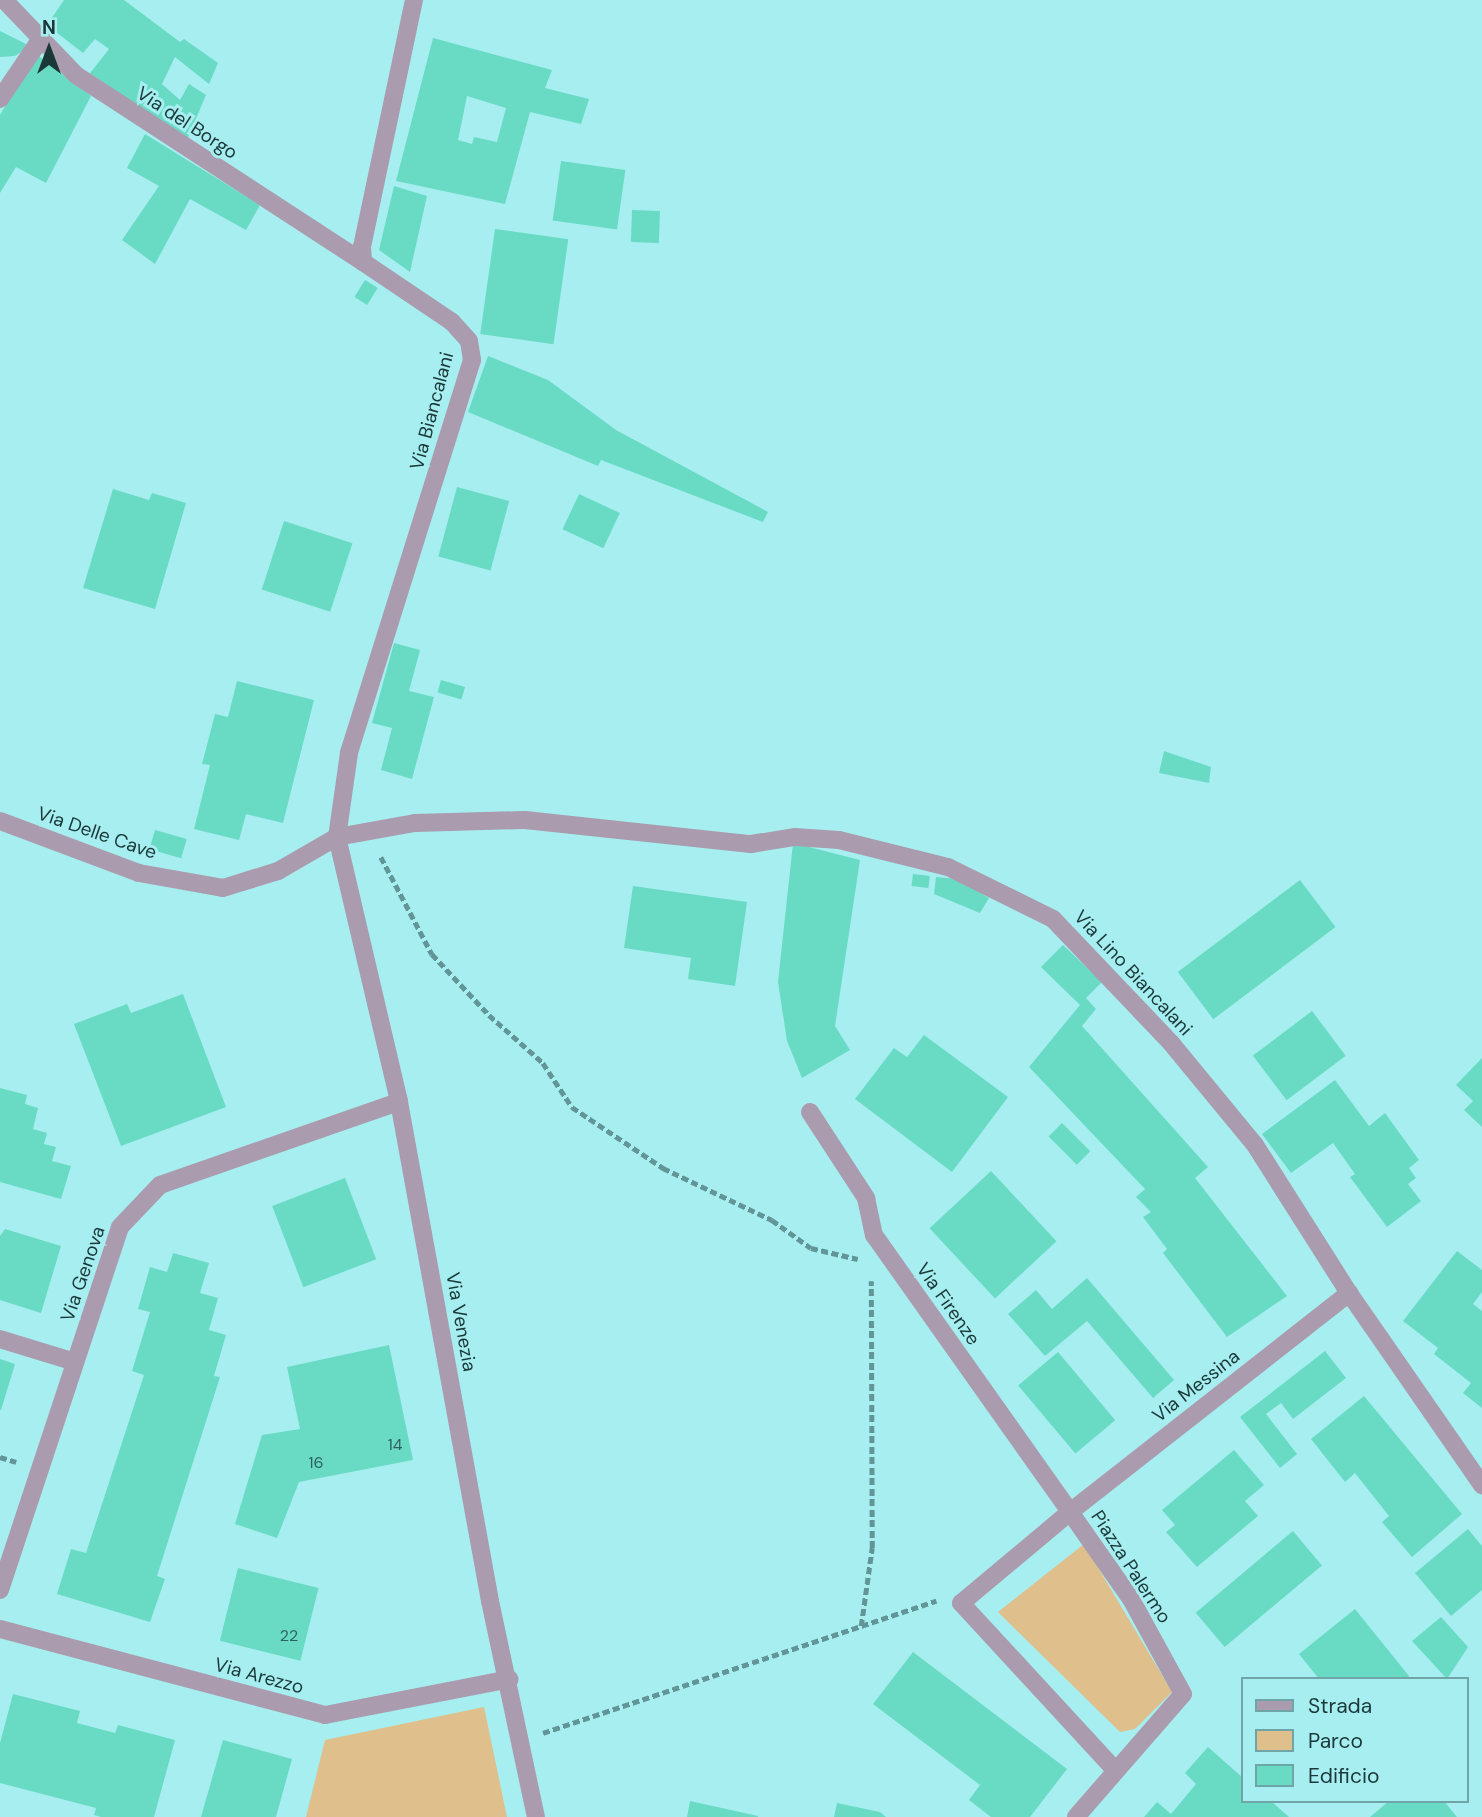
<!DOCTYPE html>
<html>
<head>
<meta charset="utf-8">
<style>
  body { margin:0 }
  #map { position:relative; width:1482px; height:1817px; overflow:hidden; background:#a7eef1; font-family:"DM Sans",sans-serif }
  div>[style] { position:absolute }
  [style*='--x'] { left:calc(var(--x)*1px); top:calc(var(--y)*1px); width:calc(var(--w)*1px); rotate:calc(var(--a)*1deg) }
  .green>* { inset:0; background:#dfbf8b }
  .building>* { inset:0; background:#69dbc5; transform-origin:0 0 }
  .path>* { height:4.5px; margin-top:-2.25px; transform-origin:0; background:repeating-linear-gradient(90deg,#629597 0 7px,transparent 0 10.5px) }
  .service>* { height:18px; margin:-9px; padding:0 9px; transform-origin:9px; border-radius:9px; background:#aa9cae }
  .minor>* { height:18px; margin:-9px; padding:0 9px; transform-origin:9px; border-radius:9px; background:#aa9cae }
  span { translate:-50% -50%; white-space:nowrap; text-align:center; line-height:1.15; -webkit-text-stroke:6px #a7eef1; paint-order:stroke }
  .number-label { font-size:16px; color:#2e615c }
  .number-label span { -webkit-text-stroke-width:0 }
  .street-label { font-size:19px; color:#1b3839 }
  .legend { position:absolute; left:1241px; top:1677px; width:228px; height:126px; box-sizing:border-box; background:#a7eef1; border:2px solid #6fa5a7; margin:0; padding:9px 12px; list-style:none; font-size:21px; color:#1b3839 }
  .legend li { display:flex; align-items:center; gap:14px; height:35px }
  .legend b { width:35px; border:2px solid #6fa5a7 }
  .north { position:absolute; left:14px; top:14px; width:70px; height:70px; -webkit-text-stroke:5px #a7eef1; paint-order:stroke; rotate:0deg; font-size:19px; font-weight:700; line-height:28px; text-align:center; color:#1b3839 }
  .north::after { content:''; display:block; margin:auto; width:24px; height:32px; background:#1b3839; clip-path:polygon(50% 0,100% 100%,50% 72%,0 100%) }
</style>
</head>
<body>
<div id="map">
  <div class="green">
    <i style="clip-path:polygon(1084px 1544px,1172px 1692px,1135px 1729px,1120px 1732px,998px 1612px)"></i>
    <i style="clip-path:polygon(484px 1707px,507px 1817px,306px 1817px,325px 1740px)"></i>
  </div>
  <div class="building">
    <i style="clip-path:polygon(64px 0,124px 0,180px 42px,184px 39px,218px 63px,209px 84px,175px 57px,162px 84px,180px 100px,189px 84px,206px 95px,187px 140px,87px 77px,109px 49px,95px 39px,83px 53px,47px 25px)"></i>
    <i style="clip-path:polygon(0 31px,26px 44px,24px 50px,15px 56px,0 57px)"></i>
    <i style="clip-path:polygon(evenodd,433px 38px,552px 70px,545px 88px,589px 99px,581px 124px,530px 112px,505px 204px,396px 181px,433px 38px,467px 96px,506px 108px,497px 142px,474px 137px,472px 144px,458px 140px,467px 96px)"></i>
    <i style="clip-path:polygon(35px 53px,91px 96px,46px 183px,16px 167px,0 193px,0 115px)"></i>
    <i style="clip-path:polygon(145px 134px,260px 205px,246px 230px,190px 199px,155px 264px,122px 240px,159px 186px,127px 168px)"></i>
    <i style="left:561px;top:161px;width:65px;height:60px;rotate:8deg"></i>
    <i style="clip-path:polygon(394px 186px,427px 196px,410px 272px,379px 250px)"></i>
    <i style="left:632px;top:210px;width:28px;height:32px;rotate:2deg"></i>
    <i style="left:495px;top:229px;width:74px;height:106px;rotate:8deg"></i>
    <i style="left:365px;top:280px;width:15px;height:20px;rotate:32deg"></i>
    <i style="clip-path:polygon(488px 356px,548px 380px,616px 430px,768px 512px,763px 522px,601px 460px,598px 466px,468px 412px)"></i>
    <i style="left:457px;top:487px;width:54px;height:72px;rotate:15deg"></i>
    <i style="clip-path:polygon(113px 489px,149px 500px,152px 493px,186px 503px,155px 609px,83px 588px)"></i>
    <i style="left:579px;top:494px;width:45px;height:39px;rotate:25deg"></i>
    <i style="left:284px;top:521px;width:72px;height:72px;rotate:18deg"></i>
    <i style="clip-path:polygon(394px 643px,420px 650px,409px 691px,434px 697px,412px 779px,381px 770px,392px 728px,372px 723px)"></i>
    <i style="left:441px;top:680px;width:25px;height:13px;rotate:16deg"></i>
    <i style="clip-path:polygon(237px 681px,314px 700px,283px 823px,246px 814px,239px 840px,194px 829px,210px 765px,202px 764px,215px 714px,228px 717px)"></i>
    <i style="clip-path:polygon(1164px 751px,1211px 767px,1209px 783px,1159px 773px)"></i>
    <i style="left:155px;top:830px;width:33px;height:20px;rotate:16deg"></i>
    <i style="clip-path:polygon(793px 843px,860px 860px,835px 1026px,850px 1050px,802px 1078px,787px 1041px,778px 982px)"></i>
    <i style="left:913px;top:874px;width:17px;height:12px;rotate:7deg"></i>
    <i style="clip-path:polygon(936px 877px,957px 879px,989px 898px,980px 913px,934px 894px)"></i>
    <i style="left:1300px;top:880px;width:59px;height:153px;rotate:53deg"></i>
    <i style="clip-path:polygon(633px 886px,747px 902px,735px 986px,688px 979px,691px 958px,624px 948px)"></i>
    <i style="clip-path:polygon(1063px 945px,1102px 982px,1086px 998px,1096px 1009px,1082px 1026px,1208px 1167px,1195px 1178px,1287px 1296px,1227px 1337px,1163px 1253px,1167px 1249px,1143px 1217px,1151px 1212px,1136px 1197px,1145px 1189px,1029px 1067px,1080px 1005px,1041px 967px)"></i>
    <i style="clip-path:polygon(183px 994px,226px 1107px,121px 1146px,74px 1024px,127px 1004px,131px 1013px)"></i>
    <i style="left:1312px;top:1011px;width:56px;height:74px;rotate:53deg"></i>
    <i style="clip-path:polygon(924px 1035px,1008px 1097px,952px 1172px,855px 1099px,894px 1048px,907px 1057px)"></i>
    <i style="clip-path:polygon(1482px 1058px,1482px 1127px,1464px 1110px,1473px 1101px,1456px 1085px)"></i>
    <i style="clip-path:polygon(1335px 1080px,1369px 1126px,1385px 1113px,1419px 1160px,1409px 1168px,1416px 1178px,1408px 1184px,1421px 1201px,1387px 1227px,1350px 1177px,1355px 1174px,1333px 1143px,1291px 1173px,1262px 1134px)"></i>
    <i style="clip-path:polygon(0 1088px,27px 1095px,25px 1104px,38px 1108px,33px 1129px,47px 1133px,44px 1144px,56px 1147px,52px 1161px,71px 1166px,61px 1199px,0 1182px)"></i>
    <i style="left:1062px;top:1123px;width:40px;height:19px;rotate:45deg"></i>
    <i style="left:991px;top:1171px;width:96px;height:84px;rotate:47deg"></i>
    <i style="left:345px;top:1178px;width:87px;height:78px;rotate:69deg"></i>
    <i style="clip-path:polygon(5px 1229px,61px 1246px,41px 1313px,0 1300px,0 1236px)"></i>
    <i style="clip-path:polygon(1457px 1251px,1482px 1270px,1482px 1292px,1473px 1304px,1482px 1311px,1482px 1408px,1463px 1393px,1471px 1383px,1434px 1354px,1438px 1348px,1403px 1321px)"></i>
    <i style="clip-path:polygon(173px 1253px,209px 1263px,200px 1293px,218px 1298px,209px 1330px,226px 1335px,214px 1376px,220px 1377px,157px 1576px,165px 1579px,150px 1622px,57px 1594px,71px 1549px,86px 1553px,144px 1375px,132px 1371px,150px 1312px,138px 1309px,150px 1267px,167px 1272px)"></i>
    <i style="clip-path:polygon(1087px 1278px,1174px 1380px,1153px 1398px,1087px 1321px,1045px 1356px,1008px 1314px,1036px 1290px,1052px 1309px)"></i>
    <i style="clip-path:polygon(389px 1345px,413px 1460px,299px 1482px,277px 1538px,235px 1524px,262px 1435px,300px 1429px,287px 1367px)"></i>
    <i style="clip-path:polygon(1325px 1351px,1346px 1378px,1293px 1419px,1281px 1403px,1266px 1414px,1297px 1454px,1280px 1468px,1240px 1417px)"></i>
    <i style="left:1058px;top:1352px;width:89px;height:52px;rotate:50deg"></i>
    <i style="clip-path:polygon(0 1359px,15px 1364px,1px 1410px,0 1410px)"></i>
    <i style="clip-path:polygon(1364px 1396px,1462px 1514px,1412px 1557px,1382px 1522px,1389px 1516px,1355px 1473px,1345px 1482px,1311px 1439px)"></i>
    <i style="clip-path:polygon(1234px 1450px,1264px 1485px,1245px 1501px,1258px 1516px,1197px 1567px,1166px 1532px,1175px 1525px,1162px 1510px)"></i>
    <i style="clip-path:polygon(1468px 1529px,1482px 1546px,1482px 1590px,1451px 1616px,1415px 1573px)"></i>
    <i style="left:1293px;top:1531px;width:45px;height:127px;rotate:50deg"></i>
    <i style="left:238px;top:1568px;width:83px;height:75px;rotate:14deg"></i>
    <i style="clip-path:polygon(1355px 1609px,1409px 1676px,1407px 1679px,1319px 1679px,1299px 1654px)"></i>
    <i style="clip-path:polygon(1441px 1617px,1468px 1647px,1447px 1679px,1412px 1641px)"></i>
    <i style="clip-path:polygon(913px 1652px,1067px 1769px,1030px 1817px,991px 1817px,969px 1800px,980px 1785px,873px 1704px)"></i>
    <i style="clip-path:polygon(13px 1694px,80px 1711px,77px 1723px,115px 1733px,118px 1725px,175px 1740px,154px 1817px,101px 1817px,94px 1815px,96px 1808px,0 1783px,0 1743px)"></i>
    <i style="clip-path:polygon(223px 1740px,292px 1759px,276px 1817px,201px 1817px)"></i>
    <i style="clip-path:polygon(1208px 1747px,1242px 1777px,1242px 1801px,1271px 1801px,1289px 1817px,1144px 1817px,1157px 1802px,1171px 1814px,1196px 1784px,1185px 1773px)"></i>
    <i style="clip-path:polygon(690px 1801px,758px 1816px,758px 1817px,687px 1817px)"></i>
    <i style="clip-path:polygon(1389px 1801px,1444px 1801px,1457px 1817px,1370px 1817px)"></i>
    <i style="clip-path:polygon(837px 1803px,880px 1812px,886px 1817px,834px 1817px)"></i>
  </div>
  <div class="path">
    <i style="--x:381;--y:857;--w:110;--a:62.3"></i>
    <i style="--x:432;--y:954;--w:83;--a:46.9"></i>
    <i style="--x:489;--y:1015;--w:72;--a:41.6"></i>
    <i style="--x:543;--y:1063;--w:53;--a:56.6"></i>
    <i style="--x:572;--y:1107;--w:110;--a:33.8"></i>
    <i style="--x:663;--y:1168;--w:121;--a:25.5"></i>
    <i style="--x:772;--y:1220;--w:48;--a:35.7"></i>
    <i style="--x:811;--y:1248;--w:48;--a:13.2"></i>
    <i style="--x:0;--y:1457;--w:17;--a:17"></i>
    <i style="--x:861;--y:1626;--w:79;--a:-82"></i>
    <i style="--x:872;--y:1548;--w:267;--a:-90.2"></i>
    <i style="--x:543;--y:1733;--w:415;--a:-18.6"></i>
  </div>
  <div class="service">
    <i style="--x:0;--y:1339;--w:78;--a:17"></i>
  </div>
  <div class="minor">
    <i style="--x:4;--y:0;--w:104;--a:46.2"></i>
    <i style="--x:76;--y:75;--w:343;--a:33.1"></i>
    <i style="--x:414;--y:0;--w:252;--a:101.9"></i>
    <i style="--x:362;--y:247;--w:15;--a:86"></i>
    <i style="--x:363;--y:262;--w:107;--a:34"></i>
    <i style="--x:452;--y:322;--w:25;--a:48"></i>
    <i style="--x:469;--y:341;--w:19;--a:81"></i>
    <i style="--x:472;--y:360;--w:412;--a:107.4"></i>
    <i style="--x:349;--y:753;--w:85;--a:98.1"></i>
    <i style="--x:337;--y:837;--w:272;--a:76.8"></i>
    <i style="--x:399;--y:1102;--w:507;--a:79.66"></i>
    <i style="--x:490;--y:1601;--w:221;--a:78"></i>
    <i style="--x:0;--y:99;--w:71;--a:-55.9"></i>
    <i style="--x:0;--y:821;--w:148;--a:20.5"></i>
    <i style="--x:139;--y:873;--w:85;--a:10.1"></i>
    <i style="--x:223;--y:888;--w:58;--a:-17.2"></i>
    <i style="--x:278;--y:871;--w:68;--a:-30"></i>
    <i style="--x:337;--y:837;--w:79;--a:-10.2"></i>
    <i style="--x:415;--y:823;--w:110;--a:-1.6"></i>
    <i style="--x:525;--y:820;--w:227;--a:6.1"></i>
    <i style="--x:751;--y:844;--w:45;--a:-9"></i>
    <i style="--x:795;--y:837;--w:44;--a:3.9"></i>
    <i style="--x:839;--y:840;--w:112;--a:13.9"></i>
    <i style="--x:948;--y:867;--w:117;--a:26.3"></i>
    <i style="--x:1053;--y:919;--w:171;--a:46.4"></i>
    <i style="--x:1171;--y:1043;--w:132;--a:50.5"></i>
    <i style="--x:1255;--y:1145;--w:175;--a:57.6"></i>
    <i style="--x:1349;--y:1293;--w:234;--a:55.3"></i>
    <i style="--x:810;--y:1112;--w:103;--a:56.9"></i>
    <i style="--x:866;--y:1198;--w:38;--a:78"></i>
    <i style="--x:874;--y:1235;--w:339;--a:54.7"></i>
    <i style="--x:1070;--y:1512;--w:355;--a:-38.1"></i>
    <i style="--x:0;--y:1590;--w:382;--a:-71.7"></i>
    <i style="--x:120;--y:1227;--w:58;--a:-46.4"></i>
    <i style="--x:160;--y:1185;--w:253;--a:-19.2"></i>
    <i style="--x:0;--y:1629;--w:336;--a:14.8"></i>
    <i style="--x:325;--y:1715;--w:188;--a:-11"></i>
    <i style="--x:1076;--y:1817;--w:163;--a:-49"></i>
    <i style="--x:1183;--y:1694;--w:108;--a:-118.7"></i>
    <i style="--x:1131;--y:1599;--w:106;--a:-125"></i>
    <i style="--x:1070;--y:1512;--w:142;--a:140.1"></i>
    <i style="--x:961;--y:1603;--w:226;--a:47.3"></i>
  </div>
  <div class="number-label">
    <span style="left:395px;top:1445px">14</span>
    <span style="left:316px;top:1463px">16</span>
    <span style="left:289px;top:1636px">22</span>
  </div>
  <div class="street-label">
    <span style="left:187px;top:123px;rotate:33deg">Via del Borgo</span>
    <span style="left:432px;top:411px;rotate:-75deg">Via Biancalani</span>
    <span style="left:97px;top:833px;rotate:19deg">Via Delle Cave</span>
    <span style="left:1133px;top:973px;rotate:47deg">Via Lino Biancalani</span>
    <span style="left:83px;top:1274px;rotate:-71deg">Via Genova</span>
    <span style="left:948px;top:1304px;rotate:55deg">Via Firenze</span>
    <span style="left:461px;top:1322px;rotate:80deg">Via Venezia</span>
    <span style="left:1196px;top:1386px;rotate:-38deg">Via Messina</span>
    <span style="left:1131px;top:1567px;rotate:57deg">Piazza Palermo</span>
    <span style="left:259px;top:1676px;rotate:15deg">Via Arezzo</span>
  </div>
  <ul class="legend">
  <li><b style="height:9px;background:#aa9cae"></b>Strada</li>
  <li><b style="height:19px;background:#dfbf8b"></b>Parco</li>
  <li><b style="height:19px;background:#69dbc5"></b>Edificio</li>
  </ul>
  <div class="north">N</div>
</div>
</body>
</html>
